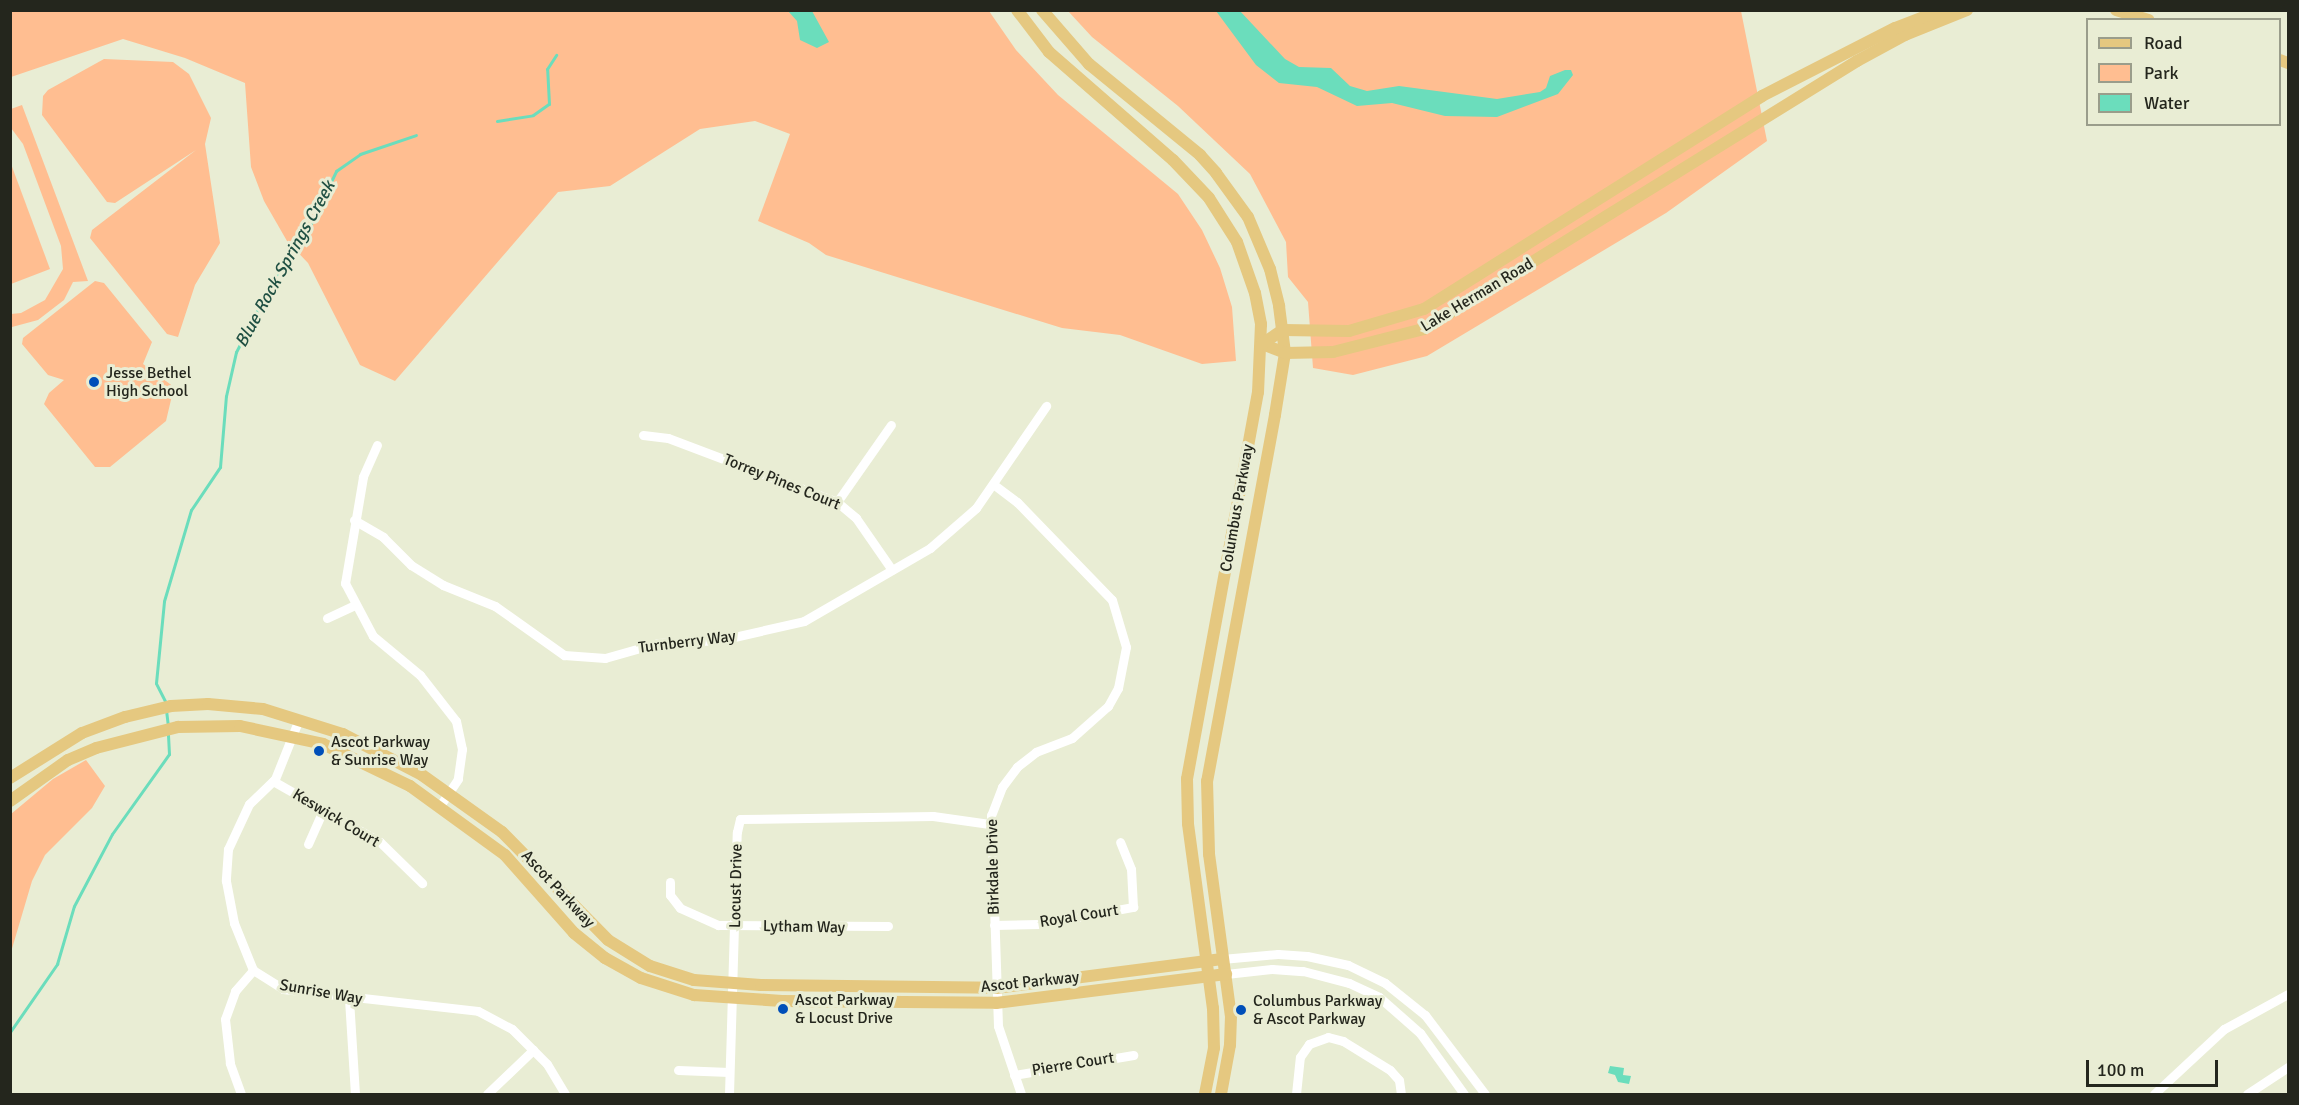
<!DOCTYPE html>
<html>
<head>
<meta charset="utf-8">
<style>
  body { margin:0 }
  #map { position:relative; width:2299px; height:1105px; overflow:hidden; background:#e9edd4; font-family:Signika,sans-serif }
  div>[style] { position:absolute }
  [style*='--x'] { left:calc(var(--x)*1px); top:calc(var(--y)*1px); width:calc(var(--w)*1px); rotate:calc(var(--a)*1deg) }
  .green>* { inset:0; background:#ffbe91 }
  .water>* { inset:0; background:#6bddbc }
  .stream>* { height:3px; margin:-1.5px; padding:0 1.5px; transform-origin:1.5px; border-radius:1.5px; background:#6bddbc }
  .minor>* { height:9px; margin:-4.5px; padding:0 4.5px; transform-origin:4.5px; border-radius:4.5px; background:#fff }
  .major>* { height:12px; margin:-6px; padding:0 6px; transform-origin:6px; border-radius:6px; background:#e5c880 }
  .dots>* { width:16px; height:16px; translate:-50% -50%; box-sizing:border-box; border:3px solid #e9edd4; border-radius:50% }
  span { translate:-50% -50%; white-space:nowrap; text-align:center; line-height:1.15; -webkit-text-stroke:6px #e9edd4; paint-order:stroke }
  .street-label { font-size:16px; color:#24261d }
  .poi-label { font-size:16px; color:#24261d }
  .left { translate:0 -50%; text-align:left }
  .water-label { font-size:18px; color:#205043; font-style:italic }
  .frame { position:absolute; inset:0; border:12px solid #24261d; pointer-events:none }
  .legend { position:absolute; left:2086px; top:18px; width:195px; height:108px; box-sizing:border-box; background:#e9edd4; border:2px solid #9a9d8b; margin:0; padding:8px 10px; list-style:none; font-size:18px; color:#24261d }
  .legend li { display:flex; align-items:center; gap:12px; height:30px }
  .legend b { width:30px; border:2px solid #9a9d8b }
  .scale { position:absolute; left:2086px; top:1060px; width:132px; height:27px; box-sizing:border-box; border:3px solid #24261d; border-top:0; padding-left:8px; font-size:18px; line-height:21px; white-space:nowrap; color:#24261d; -webkit-text-stroke:4px #e9edd4; paint-order:stroke }
</style>
</head>
<body>
<div id="map">
  <div class="green">
    <i style="clip-path:polygon(10px 11px,989px 11px,1016px 50px,1058px 95px,1178px 194px,1202px 230px,1220px 268px,1232px 307px,1236px 361px,1202px 364px,1120px 335px,1062px 328px,826px 255px,809px 243px,758px 221px,790px 134px,755px 121px,700px 129px,610px 186px,558px 192px,395px 381px,360px 365px,308px 263px,287px 241px,264px 201px,251px 167px,245px 83px,185px 58px,123px 39px,11px 77px)"></i>
    <i style="clip-path:polygon(1068px 11px,1741px 11px,1767px 141px,1666px 213px,1427px 356px,1353px 375px,1313px 368px,1308px 302px,1288px 277px,1286px 242px,1250px 174px,1178px 106px,1092px 37px)"></i>
    <i style="clip-path:polygon(104px 59px,173px 62px,189px 74px,211px 118px,205px 144px,220px 243px,195px 285px,178px 337px,167px 334px,90px 238px,92px 230px,196px 150px,115px 203px,107px 202px,42px 115px,43px 96px,48px 90px)"></i>
    <i style="clip-path:polygon(22px 105px,88px 281px,73px 282px,64px 300px,38px 320px,12px 327px,11px 314px,21px 313px,45px 300px,63px 269px,61px 246px,23px 144px,11px 128px,11px 109px)"></i>
    <i style="clip-path:polygon(11px 164px,50px 269px,11px 284px,10px 284px)"></i>
    <i style="clip-path:polygon(95px 281px,104px 283px,152px 342px,143px 364px,174px 387px,166px 421px,110px 467px,95px 467px,44px 404px,49px 393px,64px 380px,48px 375px,22px 344px,23px 338px)"></i>
    <i style="clip-path:polygon(86px 760px,105px 786px,92px 808px,45px 855px,32px 881px,11px 952px,11px 814px,53px 779px)"></i>
  </div>
  <div class="water">
    <i style="clip-path:polygon(788px 11px,812px 11px,829px 42px,817px 48px,800px 40px,797px 21px)"></i>
    <i style="clip-path:polygon(1216px 11px,1240px 11px,1285px 59px,1299px 67px,1331px 68px,1350px 86px,1367px 91px,1399px 86px,1497px 99px,1540px 92px,1546px 88px,1550px 76px,1565px 70px,1571px 70px,1573px 75px,1558px 94px,1497px 117px,1445px 116px,1392px 103px,1357px 106px,1317px 87px,1279px 83px,1256px 65px)"></i>
    <i style="clip-path:polygon(1610px 1066px,1624px 1068px,1623px 1075px,1631px 1076px,1629px 1084px,1618px 1082px,1615px 1075px,1608px 1073px)"></i>
  </div>
  <div class="stream">
    <i style="--x:497;--y:121;--w:36;--a:-9"></i>
    <i style="--x:533;--y:115;--w:19;--a:-35"></i>
    <i style="--x:549;--y:104;--w:35;--a:-93"></i>
    <i style="--x:547;--y:69;--w:17;--a:-57"></i>
    <i style="--x:166;--y:703;--w:22;--a:-117"></i>
    <i style="--x:156;--y:683;--w:82;--a:-84.4"></i>
    <i style="--x:164;--y:601;--w:95;--a:-73.5"></i>
    <i style="--x:191;--y:510;--w:52;--a:-56"></i>
    <i style="--x:220;--y:467;--w:71;--a:-85.2"></i>
    <i style="--x:226;--y:396;--w:45;--a:-77.2"></i>
    <i style="--x:236;--y:352;--w:85;--a:-62.8"></i>
    <i style="--x:275;--y:276;--w:52;--a:-53.6"></i>
    <i style="--x:306;--y:234;--w:70;--a:-64.5"></i>
    <i style="--x:336;--y:171;--w:29;--a:-35"></i>
    <i style="--x:360;--y:154;--w:59;--a:-18.7"></i>
    <i style="--x:166;--y:710;--w:17;--a:83"></i>
    <i style="--x:10;--y:1032;--w:83;--a:-55.3"></i>
    <i style="--x:57;--y:964;--w:60;--a:-73.7"></i>
    <i style="--x:74;--y:906;--w:81;--a:-62.2"></i>
    <i style="--x:112;--y:834;--w:98;--a:-54.5"></i>
    <i style="--x:169;--y:754;--w:20;--a:-93"></i>
  </div>
  <div class="minor">
    <i style="--x:643;--y:435;--w:25;--a:7"></i>
    <i style="--x:668;--y:438;--w:181;--a:20.7"></i>
    <i style="--x:837;--y:502;--w:25;--a:40"></i>
    <i style="--x:856;--y:518;--w:63;--a:55.3"></i>
    <i style="--x:377;--y:445;--w:35;--a:114"></i>
    <i style="--x:363;--y:477;--w:108;--a:99.6"></i>
    <i style="--x:345;--y:583;--w:60;--a:62.2"></i>
    <i style="--x:373;--y:636;--w:61;--a:39.7"></i>
    <i style="--x:420;--y:675;--w:58;--a:52"></i>
    <i style="--x:456;--y:721;--w:29;--a:78"></i>
    <i style="--x:462;--y:749;--w:30;--a:98"></i>
    <i style="--x:458;--y:779;--w:32;--a:124"></i>
    <i style="--x:993;--y:484;--w:30;--a:37"></i>
    <i style="--x:1017;--y:502;--w:136;--a:45.9"></i>
    <i style="--x:1112;--y:600;--w:49;--a:73.4"></i>
    <i style="--x:1126;--y:647;--w:42;--a:101"></i>
    <i style="--x:1118;--y:688;--w:21;--a:119"></i>
    <i style="--x:1108;--y:706;--w:48;--a:138.4"></i>
    <i style="--x:1072;--y:738;--w:39;--a:159"></i>
    <i style="--x:1036;--y:752;--w:24;--a:142"></i>
    <i style="--x:1017;--y:767;--w:25;--a:127"></i>
    <i style="--x:1002;--y:787;--w:30;--a:111"></i>
    <i style="--x:991;--y:815;--w:211;--a:88.1"></i>
    <i style="--x:998;--y:1026;--w:72;--a:71.3"></i>
    <i style="--x:837;--y:502;--w:94;--a:-55"></i>
    <i style="--x:354;--y:520;--w:34;--a:30"></i>
    <i style="--x:383;--y:537;--w:40;--a:45"></i>
    <i style="--x:411;--y:565;--w:38;--a:32"></i>
    <i style="--x:443;--y:585;--w:56;--a:22"></i>
    <i style="--x:495;--y:606;--w:85;--a:35.4"></i>
    <i style="--x:564;--y:655;--w:41;--a:4.2"></i>
    <i style="--x:605;--y:658;--w:55;--a:-15.8"></i>
    <i style="--x:658;--y:643;--w:63;--a:-2.7"></i>
    <i style="--x:721;--y:640;--w:85;--a:-12.9"></i>
    <i style="--x:804;--y:621;--w:146;--a:-30.1"></i>
    <i style="--x:930;--y:548;--w:61;--a:-41"></i>
    <i style="--x:976;--y:508;--w:124;--a:-55.5"></i>
    <i style="--x:327;--y:618;--w:31;--a:-25"></i>
    <i style="--x:299;--y:719;--w:65;--a:111.8"></i>
    <i style="--x:275;--y:779;--w:36;--a:136"></i>
    <i style="--x:249;--y:804;--w:50;--a:115"></i>
    <i style="--x:228;--y:849;--w:32;--a:94"></i>
    <i style="--x:226;--y:881;--w:43;--a:79.2"></i>
    <i style="--x:234;--y:923;--w:51;--a:68"></i>
    <i style="--x:253;--y:970;--w:36;--a:32"></i>
    <i style="--x:283;--y:989;--w:196;--a:6.4"></i>
    <i style="--x:478;--y:1011;--w:38;--a:28"></i>
    <i style="--x:512;--y:1029;--w:49;--a:45"></i>
    <i style="--x:547;--y:1064;--w:35;--a:59"></i>
    <i style="--x:273;--y:781;--w:123;--a:29.7"></i>
    <i style="--x:380;--y:842;--w:59;--a:44.3"></i>
    <i style="--x:308;--y:844;--w:37;--a:-66"></i>
    <i style="--x:670;--y:882;--w:13;--a:90"></i>
    <i style="--x:670;--y:895;--w:16;--a:52"></i>
    <i style="--x:680;--y:908;--w:42;--a:24.1"></i>
    <i style="--x:718;--y:925;--w:170;--a:0.3"></i>
    <i style="--x:994;--y:925;--w:45;--a:-1.3"></i>
    <i style="--x:1039;--y:924;--w:96;--a:-10.3"></i>
    <i style="--x:1133;--y:907;--w:38;--a:-93"></i>
    <i style="--x:1131;--y:869;--w:29;--a:-112"></i>
    <i style="--x:1222;--y:959;--w:56;--a:-5.1"></i>
    <i style="--x:1278;--y:954;--w:29;--a:4"></i>
    <i style="--x:1307;--y:956;--w:42;--a:12.4"></i>
    <i style="--x:1348;--y:965;--w:41;--a:25.9"></i>
    <i style="--x:1385;--y:983;--w:51;--a:38.7"></i>
    <i style="--x:1425;--y:1015;--w:99;--a:52.8"></i>
    <i style="--x:1226;--y:974;--w:46;--a:-6.2"></i>
    <i style="--x:1272;--y:969;--w:31;--a:4"></i>
    <i style="--x:1303;--y:971;--w:48;--a:14.6"></i>
    <i style="--x:1349;--y:983;--w:33;--a:25"></i>
    <i style="--x:1379;--y:997;--w:55;--a:41.3"></i>
    <i style="--x:1420;--y:1033;--w:75;--a:54.2"></i>
    <i style="--x:349;--y:999;--w:95;--a:86.4"></i>
    <i style="--x:678;--y:1070;--w:51;--a:2.2"></i>
    <i style="--x:1014;--y:1075;--w:121;--a:-9.5"></i>
    <i style="--x:241;--y:1094;--w:33;--a:-110"></i>
    <i style="--x:230;--y:1063;--w:44;--a:-96.5"></i>
    <i style="--x:225;--y:1019;--w:30;--a:-70"></i>
    <i style="--x:235;--y:991;--w:28;--a:-49"></i>
    <i style="--x:487;--y:1094;--w:64;--a:-43.7"></i>
    <i style="--x:729;--y:1094;--w:262;--a:-88.3"></i>
    <i style="--x:737;--y:832;--w:13;--a:-77"></i>
    <i style="--x:740;--y:819;--w:193;--a:-0.9"></i>
    <i style="--x:933;--y:816;--w:57;--a:8.1"></i>
    <i style="--x:1296;--y:1094;--w:37;--a:-84"></i>
    <i style="--x:1300;--y:1057;--w:16;--a:-55"></i>
    <i style="--x:1309;--y:1044;--w:20;--a:-20"></i>
    <i style="--x:1328;--y:1037;--w:16;--a:15"></i>
    <i style="--x:1343;--y:1041;--w:55;--a:31.7"></i>
    <i style="--x:1390;--y:1070;--w:13;--a:48"></i>
    <i style="--x:1399;--y:1080;--w:14;--a:82"></i>
    <i style="--x:2154;--y:1094;--w:96;--a:-42.9"></i>
    <i style="--x:2224;--y:1029;--w:73;--a:-28.7"></i>
    <i style="--x:2247;--y:1094;--w:49;--a:-33.4"></i>
  </div>
  <div class="major">
    <i style="--x:1017;--y:10;--w:53;--a:52.7"></i>
    <i style="--x:1049;--y:52;--w:164;--a:41.1"></i>
    <i style="--x:1173;--y:160;--w:52;--a:46.5"></i>
    <i style="--x:1209;--y:198;--w:52;--a:57.5"></i>
    <i style="--x:1237;--y:242;--w:54;--a:70.6"></i>
    <i style="--x:1255;--y:293;--w:32;--a:79"></i>
    <i style="--x:1261;--y:324;--w:68;--a:92.5"></i>
    <i style="--x:1258;--y:392;--w:393;--a:100.4"></i>
    <i style="--x:1187;--y:779;--w:45;--a:88.7"></i>
    <i style="--x:1188;--y:824;--w:186;--a:82.3"></i>
    <i style="--x:1213;--y:1008;--w:40;--a:88.6"></i>
    <i style="--x:1214;--y:1048;--w:47;--a:101.1"></i>
    <i style="--x:1042;--y:10;--w:72;--a:49"></i>
    <i style="--x:1089;--y:64;--w:144;--a:39.3"></i>
    <i style="--x:1200;--y:155;--w:24;--a:48"></i>
    <i style="--x:1216;--y:173;--w:54;--a:54"></i>
    <i style="--x:1248;--y:217;--w:56;--a:67.1"></i>
    <i style="--x:1270;--y:269;--w:38;--a:76"></i>
    <i style="--x:1279;--y:306;--w:47;--a:82.7"></i>
    <i style="--x:1285;--y:353;--w:63;--a:99.2"></i>
    <i style="--x:1275;--y:415;--w:372;--a:100.5"></i>
    <i style="--x:1207;--y:781;--w:73;--a:88.4"></i>
    <i style="--x:1209;--y:854;--w:163;--a:82.3"></i>
    <i style="--x:1231;--y:1016;--w:29;--a:92"></i>
    <i style="--x:1230;--y:1045;--w:50;--a:100.4"></i>
    <i style="--x:2116;--y:10;--w:34;--a:17"></i>
    <i style="--x:2280;--y:60;--w:9;--a:21"></i>
    <i style="--x:1262;--y:344;--w:25;--a:21"></i>
    <i style="--x:1285;--y:353;--w:48;--a:-1.2"></i>
    <i style="--x:1333;--y:352;--w:94;--a:-14.2"></i>
    <i style="--x:1424;--y:329;--w:509;--a:-31.75"></i>
    <i style="--x:1857;--y:61;--w:55;--a:-28.4"></i>
    <i style="--x:1905;--y:35;--w:67;--a:-22"></i>
    <i style="--x:1262;--y:344;--w:25;--a:-34"></i>
    <i style="--x:1283;--y:330;--w:66;--a:0.9"></i>
    <i style="--x:1349;--y:331;--w:78;--a:-16.3"></i>
    <i style="--x:1424;--y:309;--w:400;--a:-32.2"></i>
    <i style="--x:1762;--y:96;--w:149;--a:-27.1"></i>
    <i style="--x:1895;--y:28;--w:50;--a:-21"></i>
    <i style="--x:10;--y:778;--w:85;--a:-32"></i>
    <i style="--x:82;--y:733;--w:46;--a:-20.4"></i>
    <i style="--x:125;--y:717;--w:47;--a:-13.4"></i>
    <i style="--x:171;--y:706;--w:37;--a:-3"></i>
    <i style="--x:208;--y:704;--w:55;--a:5.2"></i>
    <i style="--x:263;--y:709;--w:84;--a:17.4"></i>
    <i style="--x:343;--y:734;--w:89;--a:27.4"></i>
    <i style="--x:422;--y:775;--w:98;--a:35.5"></i>
    <i style="--x:502;--y:832;--w:151;--a:45.5"></i>
    <i style="--x:608;--y:940;--w:49;--a:31.8"></i>
    <i style="--x:650;--y:966;--w:46;--a:17.7"></i>
    <i style="--x:694;--y:980;--w:67;--a:4.3"></i>
    <i style="--x:761;--y:985;--w:235;--a:0.7"></i>
    <i style="--x:996;--y:988;--w:228;--a:-7.3"></i>
    <i style="--x:10;--y:801;--w:71;--a:-35.3"></i>
    <i style="--x:68;--y:760;--w:30;--a:-23"></i>
    <i style="--x:96;--y:748;--w:85;--a:-14.4"></i>
    <i style="--x:178;--y:727;--w:62;--a:-0.9"></i>
    <i style="--x:240;--y:726;--w:85;--a:12.2"></i>
    <i style="--x:323;--y:744;--w:97;--a:25.8"></i>
    <i style="--x:410;--y:786;--w:117;--a:36"></i>
    <i style="--x:505;--y:855;--w:104;--a:48.5"></i>
    <i style="--x:574;--y:933;--w:40;--a:39"></i>
    <i style="--x:605;--y:958;--w:41;--a:29.1"></i>
    <i style="--x:641;--y:978;--w:56;--a:17.8"></i>
    <i style="--x:694;--y:995;--w:88;--a:3.9"></i>
    <i style="--x:782;--y:1001;--w:214;--a:0.5"></i>
    <i style="--x:996;--y:1003;--w:232;--a:-7.2"></i>
  </div>
  <div class="dots">
    <i style="left:94px;top:382px;background:#004fb9"></i>
    <i style="left:319px;top:751px;background:#004fb9"></i>
    <i style="left:783px;top:1009px;background:#004fb9"></i>
    <i style="left:1241px;top:1010px;background:#004fb9"></i>
  </div>
  <div class="street-label">
    <span style="left:1477px;top:295px;rotate:-31deg">Lake Herman Road</span>
    <span style="left:782px;top:482px;rotate:22deg">Torrey Pines Court</span>
    <span style="left:1237px;top:508px;rotate:-80deg">Columbus Parkway</span>
    <span style="left:687px;top:642px;rotate:-7deg">Turnberry Way</span>
    <span style="left:336px;top:818px;rotate:31deg">Keswick Court</span>
    <span style="left:993px;top:867px;rotate:-91deg">Birkdale Drive</span>
    <span style="left:736px;top:886px;rotate:-89deg">Locust Drive</span>
    <span style="left:558px;top:889px;rotate:47deg">Ascot Parkway</span>
    <span style="left:1079px;top:916px;rotate:-9deg">Royal Court</span>
    <span style="left:804px;top:927px;rotate:1deg">Lytham Way</span>
    <span style="left:1030px;top:982px;rotate:-6deg">Ascot Parkway</span>
    <span style="left:321px;top:992px;rotate:10deg">Sunrise Way</span>
    <span style="left:1073px;top:1064px;rotate:-9deg">Pierre Court</span>
  </div>
  <div class="poi-label">
    <span class="left" style="left:106px;top:382px">Jesse Bethel<br>High School</span>
    <span class="left" style="left:331px;top:751px">Ascot Parkway<br>&amp; Sunrise Way</span>
    <span class="left" style="left:795px;top:1009px">Ascot Parkway<br>&amp; Locust Drive</span>
    <span class="left" style="left:1253px;top:1010px">Columbus Parkway<br>&amp; Ascot Parkway</span>
  </div>
  <div class="water-label">
    <span style="left:285px;top:264px;rotate:-61deg">Blue Rock Springs Creek</span>
  </div>
  <div class="frame"></div>
  <ul class="legend">
  <li><b style="height:8px;background:#e5c880"></b>Road</li>
  <li><b style="height:16px;background:#ffbe91"></b>Park</li>
  <li><b style="height:16px;background:#6bddbc"></b>Water</li>
  </ul>
  <div class="scale">100 m</div>
</div>
</body>
</html>
